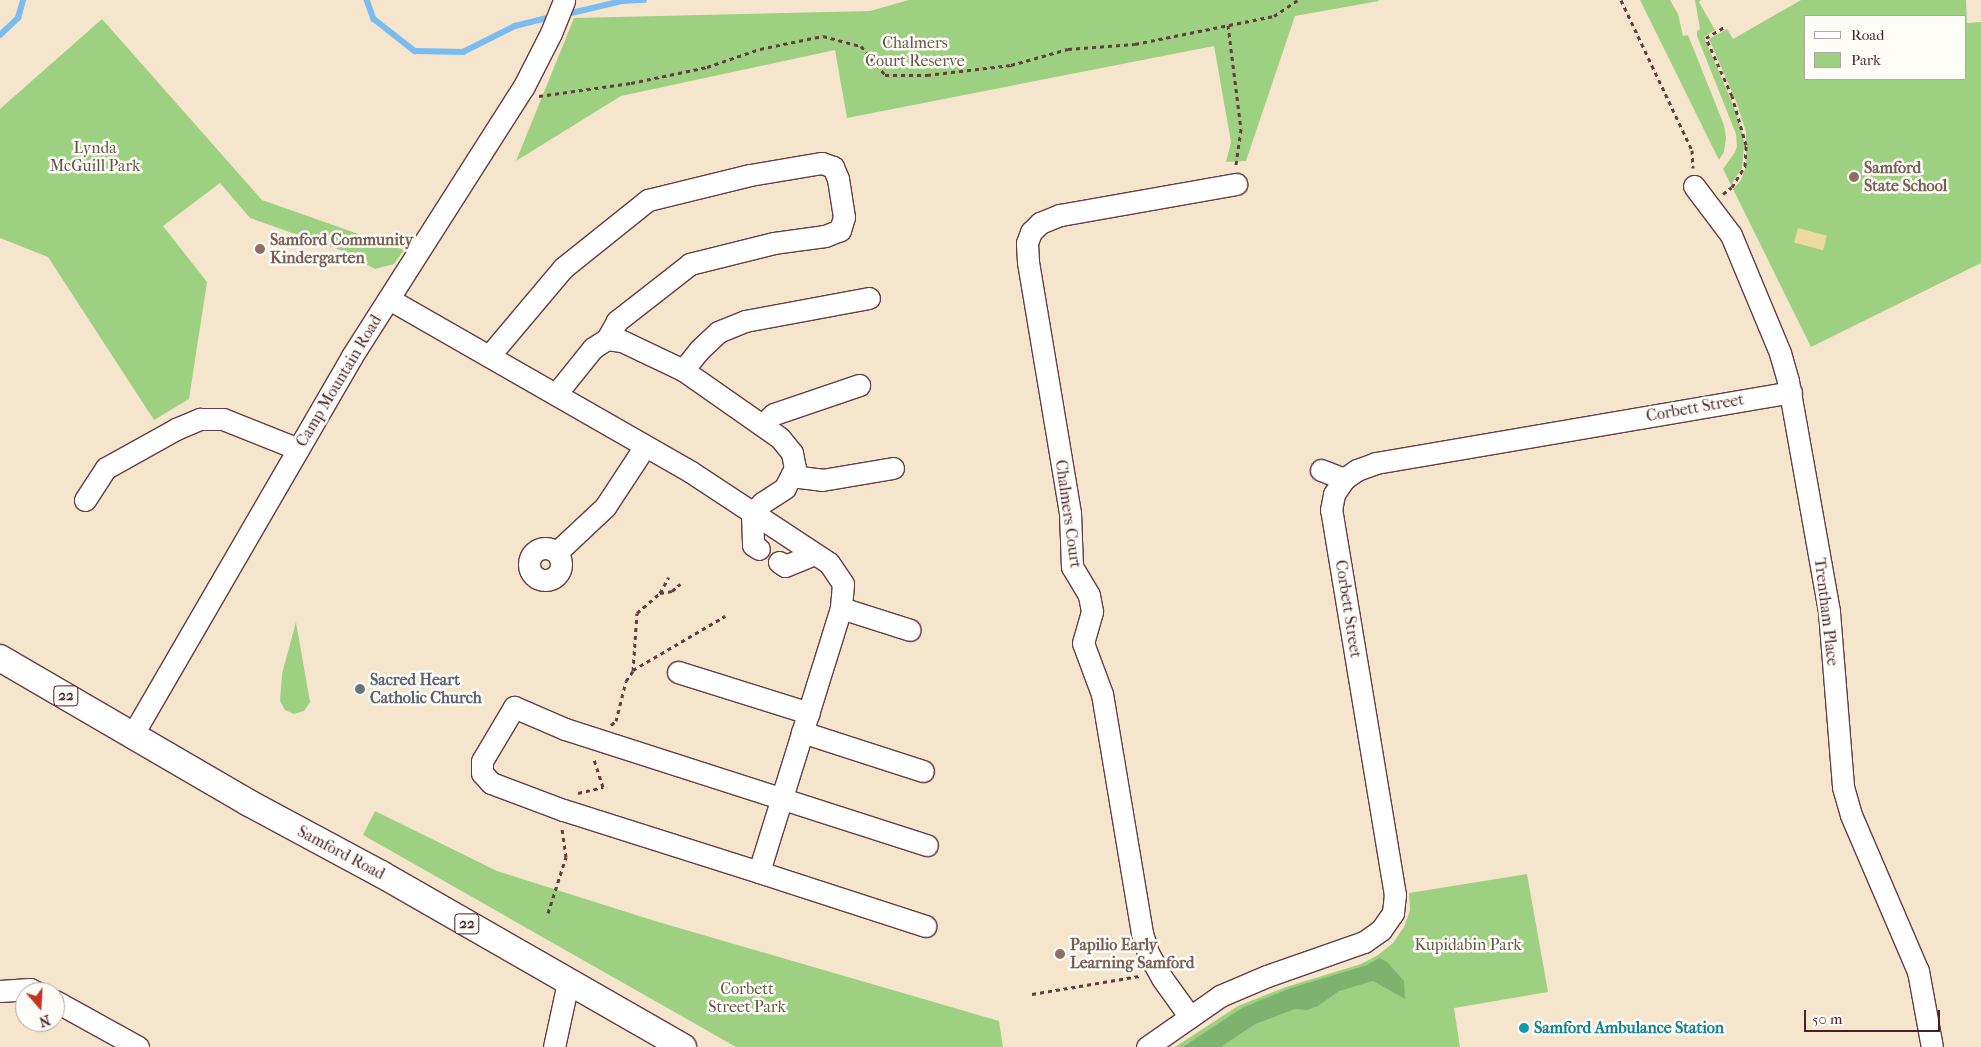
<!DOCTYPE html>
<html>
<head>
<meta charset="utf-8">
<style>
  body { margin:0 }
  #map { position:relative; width:1981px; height:1047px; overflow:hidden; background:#f6e5cd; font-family:"IM FELL French Canon",serif }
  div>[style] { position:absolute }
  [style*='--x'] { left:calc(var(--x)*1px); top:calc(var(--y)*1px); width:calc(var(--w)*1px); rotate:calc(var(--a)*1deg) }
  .green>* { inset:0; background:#9dd181 }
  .forest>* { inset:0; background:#7eb36f }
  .sand>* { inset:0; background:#eeda9e; transform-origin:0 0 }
  .stream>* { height:5.5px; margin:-2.75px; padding:0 2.75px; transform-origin:2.75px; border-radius:2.75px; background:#7bbcf0 }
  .path>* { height:3px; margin-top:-1.5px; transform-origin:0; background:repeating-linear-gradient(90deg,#643d43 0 4px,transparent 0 8px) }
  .roads { filter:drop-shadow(1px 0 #643d43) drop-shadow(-1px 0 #643d43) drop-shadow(0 1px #643d43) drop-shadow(0 -1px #643d43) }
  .minor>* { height:21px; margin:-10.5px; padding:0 10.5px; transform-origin:10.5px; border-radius:10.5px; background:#fff }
  .minor>.ring { margin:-10.5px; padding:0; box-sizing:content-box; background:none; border:21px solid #fff; border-radius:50% }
  .major>* { height:26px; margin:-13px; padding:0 13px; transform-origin:13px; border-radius:13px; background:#fff }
  .dots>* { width:14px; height:14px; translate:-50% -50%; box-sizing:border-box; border:2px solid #fdfcf7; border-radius:50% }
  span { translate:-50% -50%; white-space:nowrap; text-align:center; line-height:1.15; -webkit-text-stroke:5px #fdfcf7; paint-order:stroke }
  .shield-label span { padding:1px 4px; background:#fdfcf7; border:1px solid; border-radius:4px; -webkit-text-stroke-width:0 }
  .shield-label { font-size:15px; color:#4a1f2b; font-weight:700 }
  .park-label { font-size:16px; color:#635445 }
  .education-label { font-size:16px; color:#785e54; font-weight:700 }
  .left { translate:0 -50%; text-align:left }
  .street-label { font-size:16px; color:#4a1f2b }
  .worship-label { font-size:16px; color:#5b616d; font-weight:700 }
  .culture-label { font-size:16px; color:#0d838f; font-weight:700 }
  .legend { position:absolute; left:1804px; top:15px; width:162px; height:65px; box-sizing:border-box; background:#fdfcf7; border:1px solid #b5a4a5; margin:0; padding:6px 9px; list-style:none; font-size:15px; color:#4a1f2b }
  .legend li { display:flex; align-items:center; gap:10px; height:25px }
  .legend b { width:25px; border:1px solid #b5a4a5 }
  .north { position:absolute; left:15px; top:982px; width:50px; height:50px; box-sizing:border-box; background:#fdfcf7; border:1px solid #b5a4a5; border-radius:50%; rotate:161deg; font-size:14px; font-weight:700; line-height:20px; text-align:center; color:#4a1f2b }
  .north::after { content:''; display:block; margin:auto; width:18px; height:22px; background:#c8321e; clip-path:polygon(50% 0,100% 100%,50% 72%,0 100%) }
  .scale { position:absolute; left:1804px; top:1010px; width:136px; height:22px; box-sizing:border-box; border:2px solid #4a1f2b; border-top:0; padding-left:6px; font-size:15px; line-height:18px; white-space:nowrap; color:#4a1f2b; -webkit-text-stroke:4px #fdfcf7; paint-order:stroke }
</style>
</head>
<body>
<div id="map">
  <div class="green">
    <i style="clip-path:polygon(909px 0,1378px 0,1379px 1px,1295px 16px,1246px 161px,1226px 162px,1231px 142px,1214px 46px,847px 118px,835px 50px,621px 96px,516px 161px,574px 18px,870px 11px)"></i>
    <i style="clip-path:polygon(1640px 0,1670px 0,1678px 14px,1683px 36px,1688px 35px,1724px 125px,1726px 138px,1724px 152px,1719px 160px)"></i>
    <i style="clip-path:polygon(1695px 0,1701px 0,1699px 2px,1715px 30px,1704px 37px,1734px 107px,1743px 134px,1744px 145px,1742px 168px,1731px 185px,1723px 169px,1735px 152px,1737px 146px,1736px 134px,1697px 36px,1697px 31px,1700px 29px)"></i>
    <i style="clip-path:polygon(evenodd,1801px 0,1966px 0,1967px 23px,1981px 22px,1981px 263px,1811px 347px,1733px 189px,1741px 180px,1746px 166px,1746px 132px,1736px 101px,1709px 39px,1727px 29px,1733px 39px,1801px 0,1805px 16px,1965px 16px,1965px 79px,1805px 79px,1805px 16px)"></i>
    <i style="clip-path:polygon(102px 19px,262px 200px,404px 250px,394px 264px,375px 269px,364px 263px,366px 259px,250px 218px,220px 183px,163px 226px,207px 282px,189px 399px,154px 420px,48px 257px,0 238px,0 109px)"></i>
    <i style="clip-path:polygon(296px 622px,310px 702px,304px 711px,294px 714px,285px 710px,280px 701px,282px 674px)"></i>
    <i style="clip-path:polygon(375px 811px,497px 871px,655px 921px,999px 1021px,1003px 1047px,736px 1047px,363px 835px)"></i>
    <i style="clip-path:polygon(1527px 874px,1548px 992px,1454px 1008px,1460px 1047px,1175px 1047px,1238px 1006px,1286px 987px,1361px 964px,1378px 955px,1393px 943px,1404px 927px,1410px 910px,1409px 893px)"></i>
  </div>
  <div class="forest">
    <i style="clip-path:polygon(1379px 958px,1386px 961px,1404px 981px,1405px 999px,1373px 981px,1339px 991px,1318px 1006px,1307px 1010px,1295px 1009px,1255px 1024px,1221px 1047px,1183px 1047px,1242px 1008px,1291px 988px,1367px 965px)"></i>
  </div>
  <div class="sand">
    <i style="left:1798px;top:228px;width:30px;height:15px;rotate:15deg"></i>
  </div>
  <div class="stream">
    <i style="--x:367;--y:0;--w:20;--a:70"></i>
    <i style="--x:374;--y:19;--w:52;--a:38"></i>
    <i style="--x:415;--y:51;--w:48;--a:1.2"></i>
    <i style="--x:463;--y:52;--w:58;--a:-26.6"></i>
    <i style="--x:515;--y:26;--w:37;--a:-14"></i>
    <i style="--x:563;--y:15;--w:61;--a:-13.3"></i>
    <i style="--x:622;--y:1;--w:22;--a:-3"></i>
    <i style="--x:0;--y:35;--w:25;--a:-43"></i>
    <i style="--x:18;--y:18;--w:19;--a:-74"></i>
  </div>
  <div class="path">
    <i style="--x:1621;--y:0;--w:166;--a:64.7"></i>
    <i style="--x:1692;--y:150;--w:18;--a:87"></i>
    <i style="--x:1228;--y:25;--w:105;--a:82.9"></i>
    <i style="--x:1241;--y:129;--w:37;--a:98"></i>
    <i style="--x:539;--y:96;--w:93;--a:-8"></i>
    <i style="--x:631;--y:83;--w:78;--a:-11.9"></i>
    <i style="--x:707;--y:67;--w:56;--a:-18.8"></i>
    <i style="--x:760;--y:49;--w:64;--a:-11.7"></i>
    <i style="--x:823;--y:36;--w:39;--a:15"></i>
    <i style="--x:861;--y:46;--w:38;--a:50"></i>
    <i style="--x:885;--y:75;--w:42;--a:0"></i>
    <i style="--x:927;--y:75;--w:85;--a:-6.8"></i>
    <i style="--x:1011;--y:65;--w:59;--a:-15.7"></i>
    <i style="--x:1068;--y:49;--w:67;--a:-4.3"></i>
    <i style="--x:1135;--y:44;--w:142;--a:-11.4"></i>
    <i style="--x:1274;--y:16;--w:29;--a:-34"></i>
    <i style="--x:1723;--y:194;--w:11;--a:-38"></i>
    <i style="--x:1732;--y:187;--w:25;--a:-58"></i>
    <i style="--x:1745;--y:166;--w:21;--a:-87"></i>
    <i style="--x:1746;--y:145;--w:51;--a:-105.9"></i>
    <i style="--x:1732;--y:96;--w:64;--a:-114.1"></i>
    <i style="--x:1706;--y:38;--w:23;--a:-31"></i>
    <i style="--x:660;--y:593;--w:18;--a:-61"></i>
    <i style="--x:633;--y:670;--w:107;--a:-30.4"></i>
    <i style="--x:611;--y:725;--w:6;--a:-39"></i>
    <i style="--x:616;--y:721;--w:41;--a:-76"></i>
    <i style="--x:626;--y:681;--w:12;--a:-55"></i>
    <i style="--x:633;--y:671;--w:58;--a:-86.1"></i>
    <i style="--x:637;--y:613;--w:30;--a:-41"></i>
    <i style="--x:660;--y:593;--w:12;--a:-9"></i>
    <i style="--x:672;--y:591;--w:11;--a:-41"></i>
    <i style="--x:578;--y:793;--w:26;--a:-13"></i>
    <i style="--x:603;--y:787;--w:29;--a:-108"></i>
    <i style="--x:548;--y:913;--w:59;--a:-72.2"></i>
    <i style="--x:566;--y:857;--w:28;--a:-98"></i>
    <i style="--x:1032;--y:994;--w:109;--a:-9.5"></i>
  </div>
  <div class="roads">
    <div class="minor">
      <i style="--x:1694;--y:186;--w:61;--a:52.9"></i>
      <i style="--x:1731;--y:235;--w:128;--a:67.4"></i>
      <i style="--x:1780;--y:353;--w:29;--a:74"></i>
      <i style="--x:1788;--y:381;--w:235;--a:79.9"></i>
      <i style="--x:1829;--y:612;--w:176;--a:85.4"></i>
      <i style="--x:1843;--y:787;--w:29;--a:74"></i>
      <i style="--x:1851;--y:815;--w:170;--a:66.8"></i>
      <i style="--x:1918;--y:971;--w:77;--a:79.6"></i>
      <i style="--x:389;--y:299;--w:348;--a:29.8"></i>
      <i style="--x:691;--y:472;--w:165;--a:33.4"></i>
      <i style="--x:829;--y:563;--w:25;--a:56"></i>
      <i style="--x:843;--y:584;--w:24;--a:95"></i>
      <i style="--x:841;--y:608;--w:276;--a:107.3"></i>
      <i style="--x:759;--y:872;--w:175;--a:18"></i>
      <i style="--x:489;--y:356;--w:115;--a:-49.9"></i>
      <i style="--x:563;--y:268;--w:109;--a:-38.7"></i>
      <i style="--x:648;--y:200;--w:105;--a:-13.8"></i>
      <i style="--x:750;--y:175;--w:73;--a:-9.5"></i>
      <i style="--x:822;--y:163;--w:12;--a:20"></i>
      <i style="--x:833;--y:167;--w:13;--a:67"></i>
      <i style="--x:838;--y:179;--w:38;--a:81"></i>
      <i style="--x:844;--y:217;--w:14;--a:107"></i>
      <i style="--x:840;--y:230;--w:16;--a:158"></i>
      <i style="--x:825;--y:236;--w:51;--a:172.2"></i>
      <i style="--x:774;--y:243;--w:87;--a:166"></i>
      <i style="--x:690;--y:264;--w:93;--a:142"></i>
      <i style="--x:617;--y:321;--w:21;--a:119"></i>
      <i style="--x:683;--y:370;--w:26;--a:-51"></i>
      <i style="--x:699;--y:350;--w:26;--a:-43"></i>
      <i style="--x:718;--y:332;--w:29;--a:-22"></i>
      <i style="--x:745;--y:321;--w:126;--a:-10.5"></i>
      <i style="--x:556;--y:394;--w:59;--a:-51.2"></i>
      <i style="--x:593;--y:348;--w:17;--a:-33"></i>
      <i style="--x:607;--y:339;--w:15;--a:8"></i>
      <i style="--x:622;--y:341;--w:68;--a:25.4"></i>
      <i style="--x:683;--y:370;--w:118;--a:35"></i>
      <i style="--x:780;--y:438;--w:19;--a:51"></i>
      <i style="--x:792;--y:453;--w:15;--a:79"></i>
      <i style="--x:795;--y:468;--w:22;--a:117"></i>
      <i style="--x:785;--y:488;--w:27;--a:147"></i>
      <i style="--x:762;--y:503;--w:15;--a:132"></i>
      <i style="--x:752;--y:514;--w:31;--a:88"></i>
      <i style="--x:753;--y:545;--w:7;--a:34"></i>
      <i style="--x:762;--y:425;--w:16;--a:-43"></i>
      <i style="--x:774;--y:414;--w:90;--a:-18.8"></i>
      <i style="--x:1321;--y:470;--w:25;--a:21"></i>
      <i style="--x:791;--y:476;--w:31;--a:7"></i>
      <i style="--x:822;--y:480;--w:72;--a:-9.6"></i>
      <i style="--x:85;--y:500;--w:38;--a:-57"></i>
      <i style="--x:106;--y:468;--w:80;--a:-29.1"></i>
      <i style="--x:176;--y:429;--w:26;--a:-23"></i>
      <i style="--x:200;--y:419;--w:23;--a:0"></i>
      <i style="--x:223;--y:419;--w:81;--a:21.8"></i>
      <i class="ring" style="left:529px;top:548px;width:11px;height:11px"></i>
      <i style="--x:557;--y:552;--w:66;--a:-43.2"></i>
      <i style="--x:605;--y:507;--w:73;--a:-56.7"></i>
      <i style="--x:779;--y:562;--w:7;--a:34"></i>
      <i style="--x:785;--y:566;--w:31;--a:-22"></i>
      <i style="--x:841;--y:608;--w:72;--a:17.7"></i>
      <i style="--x:678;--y:672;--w:137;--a:17.4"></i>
      <i style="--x:802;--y:732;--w:127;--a:17.9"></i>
      <i style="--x:133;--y:734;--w:437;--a:-59.9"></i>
      <i style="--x:352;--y:356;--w:318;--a:-57.5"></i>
      <i style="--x:523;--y:88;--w:62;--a:-63"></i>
      <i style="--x:551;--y:33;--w:35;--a:-68"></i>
      <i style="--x:759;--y:872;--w:206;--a:-162.4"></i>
      <i style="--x:563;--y:810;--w:77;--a:-159.4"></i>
      <i style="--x:491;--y:783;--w:13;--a:-132"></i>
      <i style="--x:482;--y:773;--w:12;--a:-90"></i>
      <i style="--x:482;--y:761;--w:63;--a:-59.3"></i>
      <i style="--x:514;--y:707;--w:56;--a:23.3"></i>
      <i style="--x:565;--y:729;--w:380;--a:17.8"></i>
      <i style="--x:0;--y:991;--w:30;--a:-4"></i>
      <i style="--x:30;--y:989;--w:7;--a:27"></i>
      <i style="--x:55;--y:1001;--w:95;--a:29"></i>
      <i style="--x:1190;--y:1017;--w:48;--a:-125.7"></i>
      <i style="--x:1162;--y:978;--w:29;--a:-119"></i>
      <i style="--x:1148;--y:953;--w:21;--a:-107"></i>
      <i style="--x:1142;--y:933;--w:242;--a:-99.5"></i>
      <i style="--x:1102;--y:694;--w:54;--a:-110.4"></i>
      <i style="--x:1083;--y:643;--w:33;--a:-74"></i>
      <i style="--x:1092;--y:611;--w:16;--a:-101"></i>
      <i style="--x:1089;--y:595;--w:33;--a:-121"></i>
      <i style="--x:1072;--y:567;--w:54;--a:-92.1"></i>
      <i style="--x:1070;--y:513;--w:254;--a:-99.5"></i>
      <i style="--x:1028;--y:262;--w:19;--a:-93"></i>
      <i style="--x:1027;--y:243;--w:12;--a:-70"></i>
      <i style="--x:1031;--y:232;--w:13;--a:-45"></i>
      <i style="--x:1040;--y:223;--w:22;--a:-22"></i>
      <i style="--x:1060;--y:215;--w:179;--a:-10"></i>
      <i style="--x:554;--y:1047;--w:66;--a:-77.8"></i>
      <i style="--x:1147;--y:1047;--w:89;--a:-34.9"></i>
      <i style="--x:1220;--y:996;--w:51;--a:-23.1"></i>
      <i style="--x:1267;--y:976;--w:103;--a:-19.3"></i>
      <i style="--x:1364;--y:942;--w:21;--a:-35"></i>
      <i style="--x:1381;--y:930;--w:21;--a:-55"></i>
      <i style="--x:1393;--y:913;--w:18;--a:-84"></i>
      <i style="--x:1395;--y:895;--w:390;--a:-99.4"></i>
      <i style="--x:1331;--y:510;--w:16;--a:-79"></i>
      <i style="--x:1334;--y:494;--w:18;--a:-56"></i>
      <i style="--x:1344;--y:479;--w:16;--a:-35"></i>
      <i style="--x:1357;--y:470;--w:20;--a:-20"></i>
      <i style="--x:1376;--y:463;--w:421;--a:-9.7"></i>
    </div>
    <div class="major">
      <i style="--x:0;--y:658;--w:288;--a:30.2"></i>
      <i style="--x:249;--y:803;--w:150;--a:28.3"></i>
      <i style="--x:381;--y:874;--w:348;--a:29.8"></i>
    </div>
  </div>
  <div class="dots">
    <i style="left:1854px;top:177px;background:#8d6e63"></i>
    <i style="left:260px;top:249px;background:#8d6e63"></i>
    <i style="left:360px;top:689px;background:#6b7280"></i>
    <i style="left:1060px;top:954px;background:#8d6e63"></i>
    <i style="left:1524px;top:1028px;background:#0f9aa8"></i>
  </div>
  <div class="shield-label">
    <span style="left:66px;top:696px">22</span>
    <span style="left:467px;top:924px">22</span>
  </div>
  <div class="park-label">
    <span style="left:915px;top:52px">Chalmers<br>Court Reserve</span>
    <span style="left:95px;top:157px">Lynda<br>McGuill Park</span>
    <span style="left:1468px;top:945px">Kupidabin Park</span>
    <span style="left:747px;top:998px">Corbett<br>Street Park</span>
  </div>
  <div class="education-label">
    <span class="left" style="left:1864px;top:177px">Samford<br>State School</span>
    <span class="left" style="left:270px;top:249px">Samford Community<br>Kindergarten</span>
    <span class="left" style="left:1070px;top:954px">Papilio Early<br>Learning Samford</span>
  </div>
  <div class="street-label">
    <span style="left:339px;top:381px;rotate:-59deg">Camp Mountain Road</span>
    <span style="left:1695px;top:408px;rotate:-10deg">Corbett Street</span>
    <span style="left:1068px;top:514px;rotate:82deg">Chalmers Court</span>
    <span style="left:1348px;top:609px;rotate:81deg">Corbett Street</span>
    <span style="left:1826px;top:612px;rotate:83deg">Trentham Place</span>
    <span style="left:341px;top:853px;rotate:28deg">Samford Road</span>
  </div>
  <div class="worship-label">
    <span class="left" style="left:370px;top:689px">Sacred Heart<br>Catholic Church</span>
  </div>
  <div class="culture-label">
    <span class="left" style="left:1534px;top:1028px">Samford Ambulance Station</span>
  </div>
  <ul class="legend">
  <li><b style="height:6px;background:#fff"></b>Road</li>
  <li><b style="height:14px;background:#9dd181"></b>Park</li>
  </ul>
  <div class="north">N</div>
  <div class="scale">50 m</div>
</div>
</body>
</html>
